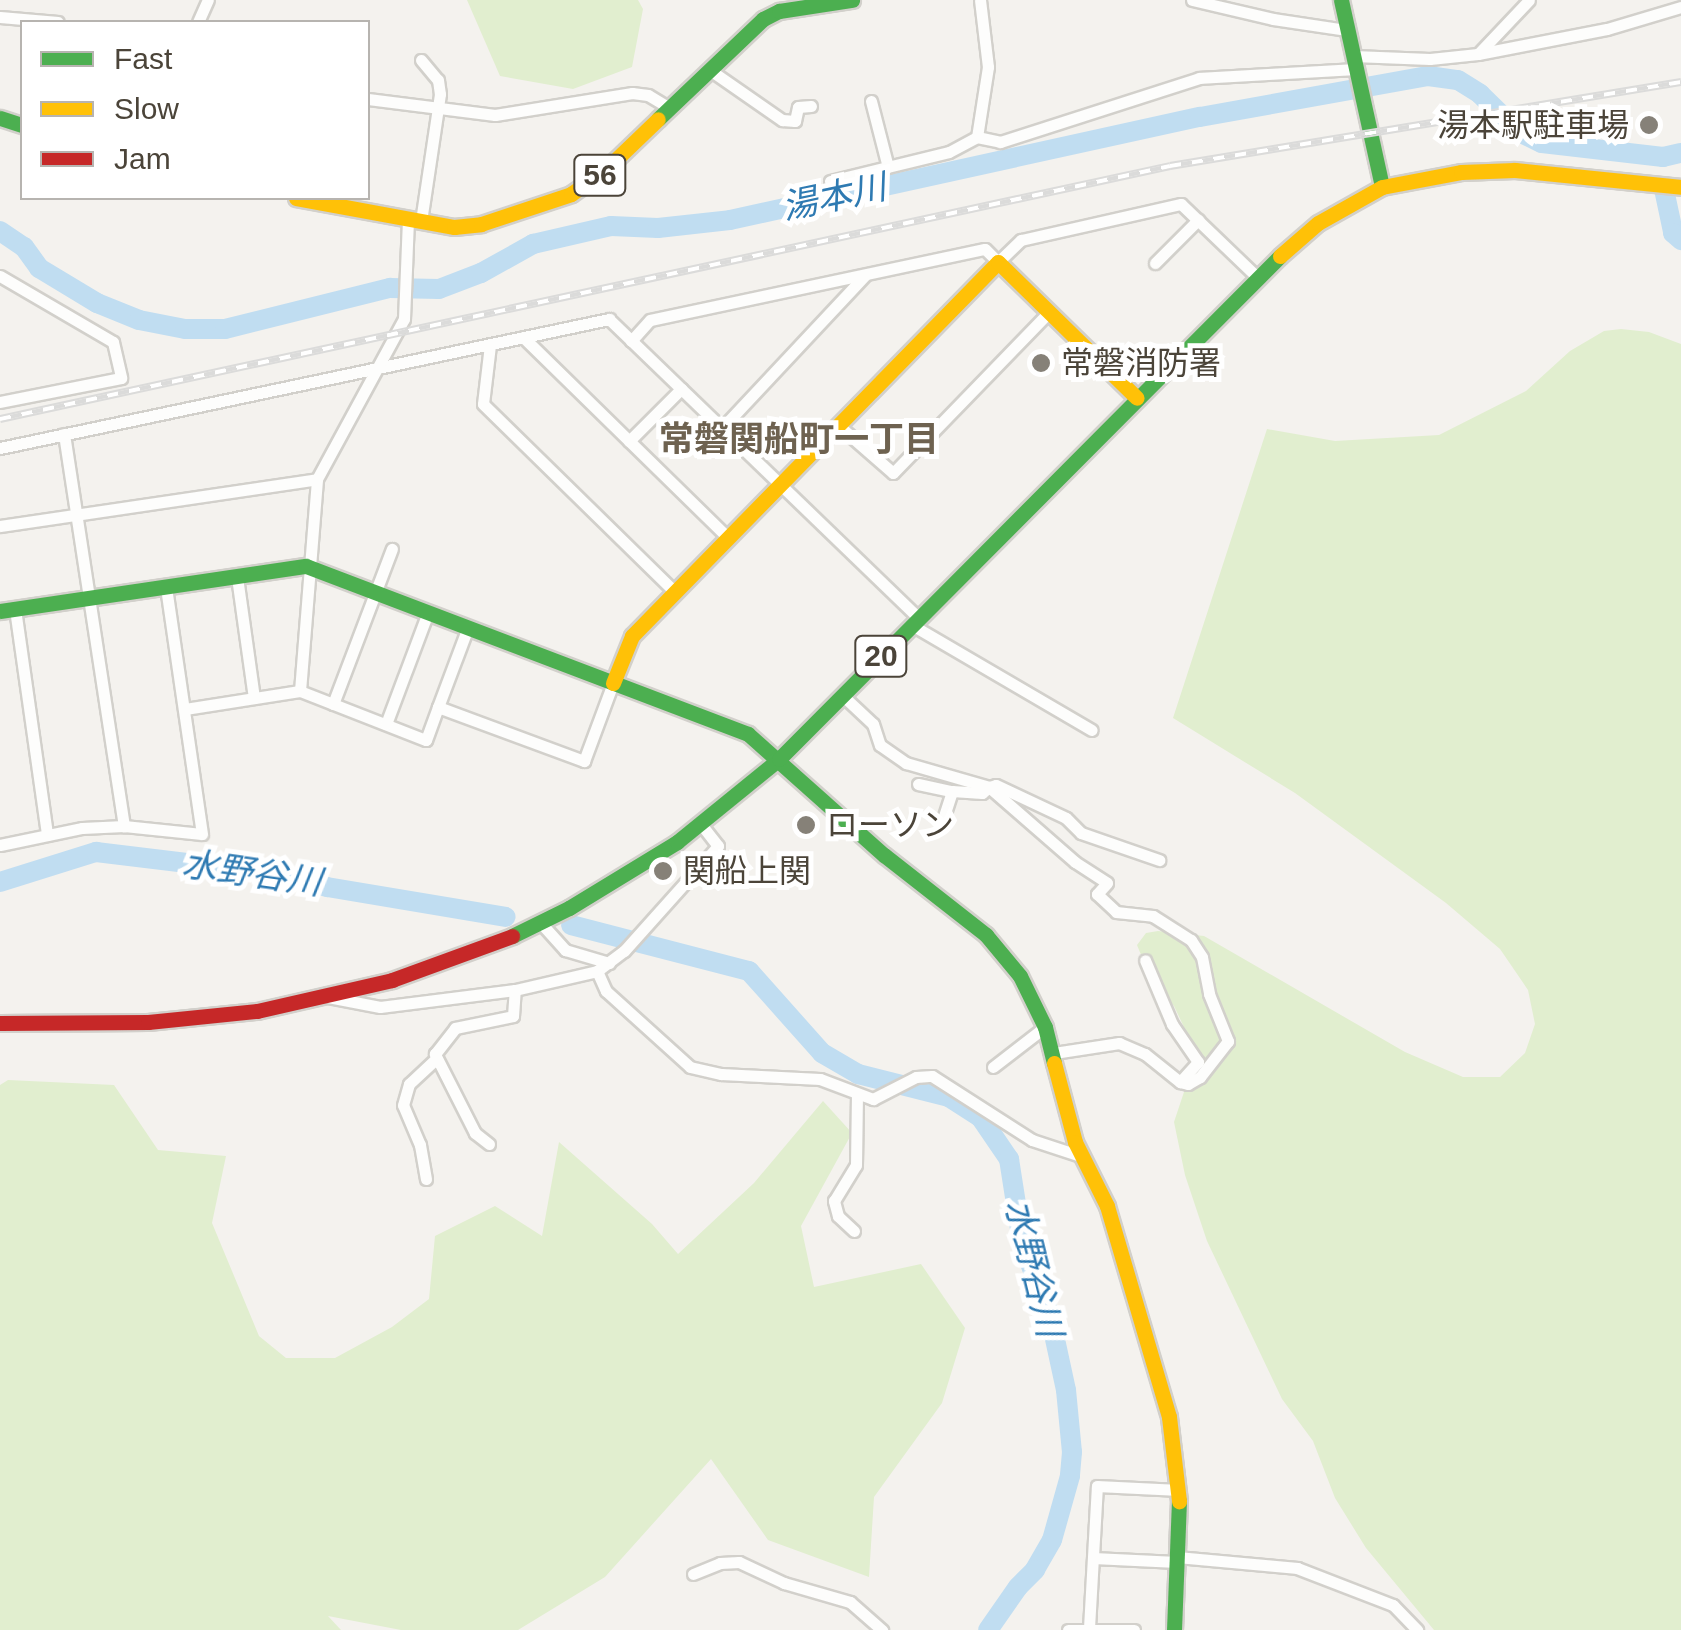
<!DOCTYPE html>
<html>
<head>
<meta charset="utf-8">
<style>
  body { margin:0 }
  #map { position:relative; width:1681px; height:1630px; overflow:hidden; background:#f4f2ee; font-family:Arial,"Noto Sans JP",sans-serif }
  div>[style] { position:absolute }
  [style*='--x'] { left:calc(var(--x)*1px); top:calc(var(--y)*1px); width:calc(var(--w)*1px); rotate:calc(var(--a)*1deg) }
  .green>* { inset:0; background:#e1eecf }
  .river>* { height:20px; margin:-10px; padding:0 10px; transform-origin:10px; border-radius:10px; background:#c0ddf1 }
  .roads { filter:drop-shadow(2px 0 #d2d0cb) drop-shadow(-2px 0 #d2d0cb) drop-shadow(0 2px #d2d0cb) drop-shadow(0 -2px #d2d0cb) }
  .street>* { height:11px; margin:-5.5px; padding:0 5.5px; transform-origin:5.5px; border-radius:5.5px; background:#fdfdfc }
  .fast>* { height:15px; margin:-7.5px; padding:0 7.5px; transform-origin:7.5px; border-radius:7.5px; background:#4caf50 }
  .slow>* { height:15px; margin:-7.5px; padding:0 7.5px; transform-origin:7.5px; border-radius:7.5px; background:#ffc107 }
  .jam>* { height:15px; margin:-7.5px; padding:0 7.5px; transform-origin:7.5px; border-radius:7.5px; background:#c62828 }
  .rail>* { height:8px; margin-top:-4px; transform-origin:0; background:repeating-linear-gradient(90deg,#fff 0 11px,#dbdbda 0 22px); box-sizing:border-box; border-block:2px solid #dbdbda }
  .dots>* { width:28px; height:28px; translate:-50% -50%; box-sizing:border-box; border:5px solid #fff; border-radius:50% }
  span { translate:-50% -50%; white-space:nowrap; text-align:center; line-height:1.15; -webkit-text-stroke:10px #fff; paint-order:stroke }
  .shield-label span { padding:2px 8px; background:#fff; border:2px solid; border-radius:8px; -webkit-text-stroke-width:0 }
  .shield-label { font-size:30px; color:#4b4439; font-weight:700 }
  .poi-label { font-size:32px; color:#4b4439 }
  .right { translate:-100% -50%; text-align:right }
  .left { translate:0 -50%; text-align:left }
  .water-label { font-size:35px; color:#2e7ab2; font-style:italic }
  .neighbourhood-label { font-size:35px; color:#6e6250; font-weight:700 }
  .legend { position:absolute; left:20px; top:20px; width:350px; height:180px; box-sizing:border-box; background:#fff; border:2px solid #b7b4b0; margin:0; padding:12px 18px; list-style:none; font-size:30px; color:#4b4439 }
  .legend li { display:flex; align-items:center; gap:20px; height:50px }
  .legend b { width:50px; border:2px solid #b7b4b0 }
</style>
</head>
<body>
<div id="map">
  <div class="green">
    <i style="clip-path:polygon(467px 0,638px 0,643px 9px,632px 67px,573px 89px,500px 76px)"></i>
    <i style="clip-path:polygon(1621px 329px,1649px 332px,1681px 344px,1681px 1630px,1434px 1630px,1366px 1548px,1335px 1498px,1313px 1441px,1282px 1399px,1207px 1241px,1185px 1175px,1174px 1122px,1191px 1071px,1190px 1040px,1174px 1006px,1150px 977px,1137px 945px,1146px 933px,1158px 931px,1204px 936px,1405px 1052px,1463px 1077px,1500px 1077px,1525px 1053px,1535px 1024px,1528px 990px,1500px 949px,1446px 903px,1295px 793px,1173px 718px,1267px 429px,1335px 441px,1439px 435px,1526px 391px,1570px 351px,1604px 331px)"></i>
    <i style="clip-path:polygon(8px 1080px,114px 1085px,158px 1150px,226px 1156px,212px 1223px,259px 1336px,286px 1358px,335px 1358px,392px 1327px,429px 1299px,435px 1236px,495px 1206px,542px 1236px,559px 1142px,652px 1224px,678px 1254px,754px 1183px,823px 1101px,852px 1133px,801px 1226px,814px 1287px,921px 1264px,965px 1328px,942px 1403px,874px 1497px,869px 1577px,768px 1540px,711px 1459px,605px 1577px,518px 1630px,401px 1630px,328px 1616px,341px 1630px,0 1630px,0 1085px)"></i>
  </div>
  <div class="river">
    <i style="--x:1665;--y:194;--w:40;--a:78"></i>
    <i style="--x:1673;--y:233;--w:11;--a:41"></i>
    <i style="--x:0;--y:231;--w:29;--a:34"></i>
    <i style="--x:24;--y:247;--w:26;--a:54"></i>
    <i style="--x:39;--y:268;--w:68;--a:31.1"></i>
    <i style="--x:97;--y:303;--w:45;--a:22"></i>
    <i style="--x:139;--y:320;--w:47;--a:11.1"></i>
    <i style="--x:185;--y:329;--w:40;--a:0"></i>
    <i style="--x:225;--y:329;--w:170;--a:-14"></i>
    <i style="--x:390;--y:288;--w:49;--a:1.2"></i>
    <i style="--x:439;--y:289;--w:45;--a:-20.9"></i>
    <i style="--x:481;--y:273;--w:60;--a:-29.1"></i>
    <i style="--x:533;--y:244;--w:80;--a:-13"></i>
    <i style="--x:611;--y:226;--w:47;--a:2.4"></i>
    <i style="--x:658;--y:228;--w:72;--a:-6.3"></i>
    <i style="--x:730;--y:220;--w:481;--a:-12.4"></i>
    <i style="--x:1200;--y:117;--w:232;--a:-10.2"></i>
    <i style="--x:1428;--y:76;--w:30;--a:8"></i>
    <i style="--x:1458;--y:80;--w:26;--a:32"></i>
    <i style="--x:1480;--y:94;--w:54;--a:44.3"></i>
    <i style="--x:1519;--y:132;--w:25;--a:26"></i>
    <i style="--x:1542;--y:143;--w:122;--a:6.6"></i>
    <i style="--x:1663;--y:157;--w:18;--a:-13"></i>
    <i style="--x:0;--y:882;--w:101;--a:-17.4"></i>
    <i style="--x:96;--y:852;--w:182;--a:6.9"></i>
    <i style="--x:277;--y:874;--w:52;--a:14.6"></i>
    <i style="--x:327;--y:887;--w:181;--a:9.5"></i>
    <i style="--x:571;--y:925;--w:184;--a:14.5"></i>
    <i style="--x:749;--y:971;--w:110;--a:48.3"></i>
    <i style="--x:822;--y:1053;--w:42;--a:30.3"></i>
    <i style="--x:858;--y:1074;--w:94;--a:14.2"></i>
    <i style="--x:949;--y:1097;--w:38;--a:33"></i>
    <i style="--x:981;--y:1118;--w:50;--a:55.7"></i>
    <i style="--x:1009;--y:1159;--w:84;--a:81.1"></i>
    <i style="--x:1022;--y:1242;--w:79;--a:69.3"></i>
    <i style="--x:1050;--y:1316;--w:76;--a:77.8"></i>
    <i style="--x:1066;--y:1390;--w:62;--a:84.5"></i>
    <i style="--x:1072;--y:1452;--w:24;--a:95"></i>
    <i style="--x:1070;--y:1476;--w:66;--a:105.7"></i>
    <i style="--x:1052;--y:1540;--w:34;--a:120"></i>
    <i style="--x:1035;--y:1570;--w:24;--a:135"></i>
    <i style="--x:1018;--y:1587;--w:52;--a:124.9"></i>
  </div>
  <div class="roads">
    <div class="street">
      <i style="--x:1192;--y:0;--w:83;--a:13.2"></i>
      <i style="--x:1273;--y:19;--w:75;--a:8.5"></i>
      <i style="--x:0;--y:17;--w:58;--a:4.9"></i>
      <i style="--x:198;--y:22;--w:24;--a:-66"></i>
      <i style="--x:1478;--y:54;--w:74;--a:-46.6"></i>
      <i style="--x:1353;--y:56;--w:77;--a:2.2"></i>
      <i style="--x:1430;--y:59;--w:48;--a:-5.9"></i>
      <i style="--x:1478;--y:54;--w:131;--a:-11"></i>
      <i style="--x:1607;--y:29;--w:77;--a:-16.6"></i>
      <i style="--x:421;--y:60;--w:26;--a:50"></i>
      <i style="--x:438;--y:80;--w:14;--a:82"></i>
      <i style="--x:440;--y:94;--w:128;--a:98.5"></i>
      <i style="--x:710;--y:70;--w:88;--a:34.8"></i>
      <i style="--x:782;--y:120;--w:13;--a:4"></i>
      <i style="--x:795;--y:121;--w:14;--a:-78"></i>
      <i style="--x:798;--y:107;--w:13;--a:-4"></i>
      <i style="--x:368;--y:99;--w:128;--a:7.2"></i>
      <i style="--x:495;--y:115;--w:139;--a:-9.1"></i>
      <i style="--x:632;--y:93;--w:16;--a:7"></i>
      <i style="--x:648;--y:95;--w:26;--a:31"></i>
      <i style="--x:871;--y:101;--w:68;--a:75.6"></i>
      <i style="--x:977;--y:137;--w:71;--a:-81.1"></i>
      <i style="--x:988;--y:67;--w:67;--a:-96.8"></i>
      <i style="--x:830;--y:181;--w:122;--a:-13.7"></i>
      <i style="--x:949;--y:152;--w:32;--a:-28"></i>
      <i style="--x:977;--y:137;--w:24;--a:12"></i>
      <i style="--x:1000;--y:142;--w:209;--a:-17.8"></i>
      <i style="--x:1199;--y:78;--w:156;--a:-3.3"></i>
      <i style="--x:1155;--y:263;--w:61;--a:-45"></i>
      <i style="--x:0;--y:276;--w:131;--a:30.3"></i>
      <i style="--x:113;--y:342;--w:37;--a:77"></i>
      <i style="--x:121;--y:378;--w:123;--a:168.8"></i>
      <i style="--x:523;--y:337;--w:287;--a:44.4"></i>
      <i style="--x:631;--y:341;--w:28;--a:-48"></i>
      <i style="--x:650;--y:320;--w:342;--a:-12"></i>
      <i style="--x:985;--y:249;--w:18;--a:45"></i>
      <i style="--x:998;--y:262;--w:32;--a:-44"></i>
      <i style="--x:1021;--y:240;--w:164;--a:-12.7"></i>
      <i style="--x:1181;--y:204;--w:105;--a:43.8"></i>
      <i style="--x:490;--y:345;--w:59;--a:96.8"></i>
      <i style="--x:483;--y:404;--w:269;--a:44.4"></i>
      <i style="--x:838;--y:425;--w:73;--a:41.1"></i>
      <i style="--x:893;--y:473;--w:224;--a:-45.9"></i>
      <i style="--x:722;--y:428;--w:209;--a:-46.9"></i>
      <i style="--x:64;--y:434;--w:397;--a:81.3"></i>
      <i style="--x:629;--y:441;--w:74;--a:-45"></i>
      <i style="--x:0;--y:448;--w:623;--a:-11.96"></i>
      <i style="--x:609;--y:319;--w:431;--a:44"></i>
      <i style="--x:0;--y:526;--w:320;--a:-8.4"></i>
      <i style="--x:237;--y:577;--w:122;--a:82"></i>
      <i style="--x:15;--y:609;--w:228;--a:81.9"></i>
      <i style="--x:912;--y:625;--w:208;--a:30.3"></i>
      <i style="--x:300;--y:691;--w:213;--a:-85.4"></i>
      <i style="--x:317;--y:479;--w:182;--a:-61.5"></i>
      <i style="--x:404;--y:319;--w:100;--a:-87.7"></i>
      <i style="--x:842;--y:695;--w:42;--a:43.1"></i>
      <i style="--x:873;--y:724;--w:22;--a:72"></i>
      <i style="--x:880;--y:745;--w:32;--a:35"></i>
      <i style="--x:906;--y:763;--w:86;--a:16.1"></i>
      <i style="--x:989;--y:787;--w:7;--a:-16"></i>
      <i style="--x:996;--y:785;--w:77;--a:25.2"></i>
      <i style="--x:1066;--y:818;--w:21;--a:45"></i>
      <i style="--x:1081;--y:833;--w:83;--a:19.1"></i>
      <i style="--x:333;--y:704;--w:166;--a:-69.2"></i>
      <i style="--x:438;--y:707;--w:85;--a:-69.4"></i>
      <i style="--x:185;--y:709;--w:116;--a:-8.9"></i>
      <i style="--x:300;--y:691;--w:135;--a:21.3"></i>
      <i style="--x:426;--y:740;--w:35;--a:-70"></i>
      <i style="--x:438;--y:707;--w:156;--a:20.3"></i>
      <i style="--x:584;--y:761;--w:83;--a:-69.6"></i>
      <i style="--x:386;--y:724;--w:120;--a:-69.4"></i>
      <i style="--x:918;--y:784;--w:35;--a:12"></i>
      <i style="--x:944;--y:816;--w:26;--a:-72"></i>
      <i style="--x:952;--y:791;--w:30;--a:4"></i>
      <i style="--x:982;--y:793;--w:9;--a:-41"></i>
      <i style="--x:989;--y:787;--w:114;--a:41.1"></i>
      <i style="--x:1075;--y:862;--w:38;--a:33"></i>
      <i style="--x:1107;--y:883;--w:15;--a:132"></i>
      <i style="--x:1097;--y:894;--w:26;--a:43"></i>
      <i style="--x:1116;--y:912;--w:37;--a:6"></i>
      <i style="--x:1153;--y:916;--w:45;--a:32.3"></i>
      <i style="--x:1191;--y:940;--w:20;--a:57"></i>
      <i style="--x:1202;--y:957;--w:38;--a:79"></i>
      <i style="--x:1209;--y:994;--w:51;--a:68"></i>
      <i style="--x:1228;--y:1041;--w:46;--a:127.9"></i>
      <i style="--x:1200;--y:1077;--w:14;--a:150"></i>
      <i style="--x:1188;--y:1084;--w:8;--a:-166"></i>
      <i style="--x:0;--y:845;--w:84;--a:-11.7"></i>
      <i style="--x:82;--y:828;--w:42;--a:-2.7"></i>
      <i style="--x:124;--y:826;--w:78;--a:5.9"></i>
      <i style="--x:202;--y:834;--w:249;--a:-98.3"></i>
      <i style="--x:540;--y:922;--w:38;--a:48"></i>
      <i style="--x:565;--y:950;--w:46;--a:16.5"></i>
      <i style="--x:597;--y:971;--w:22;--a:66"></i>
      <i style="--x:606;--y:991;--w:113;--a:42.1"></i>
      <i style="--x:690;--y:1067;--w:32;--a:13"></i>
      <i style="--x:721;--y:1074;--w:99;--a:2.9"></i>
      <i style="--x:820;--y:1079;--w:57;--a:20.7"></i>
      <i style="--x:873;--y:1099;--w:48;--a:-27.1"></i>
      <i style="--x:916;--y:1077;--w:16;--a:-4"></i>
      <i style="--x:932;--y:1076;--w:119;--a:32.6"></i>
      <i style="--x:1032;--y:1140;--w:52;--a:18.1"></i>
      <i style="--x:328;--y:997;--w:53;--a:10.9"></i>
      <i style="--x:380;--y:1007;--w:136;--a:-7.2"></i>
      <i style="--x:515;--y:990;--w:84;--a:-13"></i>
      <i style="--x:597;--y:971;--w:34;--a:-37"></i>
      <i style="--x:624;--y:951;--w:141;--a:-48.2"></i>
      <i style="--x:718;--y:846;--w:28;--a:-128"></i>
      <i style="--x:1054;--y:1053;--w:66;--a:-8.7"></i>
      <i style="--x:1119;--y:1043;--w:28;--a:23"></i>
      <i style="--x:1145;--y:1054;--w:45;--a:38.7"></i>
      <i style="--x:1180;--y:1082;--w:27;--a:-48"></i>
      <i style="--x:1198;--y:1062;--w:46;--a:-124.4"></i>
      <i style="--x:1172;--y:1024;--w:69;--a:-112.9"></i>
      <i style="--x:993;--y:1067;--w:66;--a:-37.6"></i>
      <i style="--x:489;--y:1144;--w:18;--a:-142"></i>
      <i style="--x:475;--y:1133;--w:89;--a:-116.9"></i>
      <i style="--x:435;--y:1054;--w:33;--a:-52"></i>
      <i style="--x:455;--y:1028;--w:59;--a:-11.7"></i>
      <i style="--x:513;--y:1016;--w:26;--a:-86"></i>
      <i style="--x:426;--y:1179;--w:35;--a:-100"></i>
      <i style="--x:420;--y:1145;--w:43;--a:-113"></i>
      <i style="--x:403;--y:1105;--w:22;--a:-74"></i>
      <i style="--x:409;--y:1084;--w:35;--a:-43"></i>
      <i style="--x:854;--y:1231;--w:22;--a:-137"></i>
      <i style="--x:838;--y:1216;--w:16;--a:-105"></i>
      <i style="--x:834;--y:1201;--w:42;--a:-58.6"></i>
      <i style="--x:856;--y:1165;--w:70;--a:-89.2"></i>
      <i style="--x:1177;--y:1557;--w:121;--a:5.2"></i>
      <i style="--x:1297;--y:1568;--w:103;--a:21.1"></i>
      <i style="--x:1393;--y:1605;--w:35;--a:46"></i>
      <i style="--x:1093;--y:1558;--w:84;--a:2.7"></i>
      <i style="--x:693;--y:1574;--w:29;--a:-22"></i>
      <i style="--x:720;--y:1563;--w:19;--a:-3"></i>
      <i style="--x:739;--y:1562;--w:50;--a:25"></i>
      <i style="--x:784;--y:1583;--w:69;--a:16.1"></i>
      <i style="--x:850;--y:1602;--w:43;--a:41.2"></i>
      <i style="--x:1089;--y:1628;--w:142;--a:-86.8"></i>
      <i style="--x:1097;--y:1486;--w:82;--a:2.8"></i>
      <i style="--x:1068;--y:1630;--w:66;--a:0"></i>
    </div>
    <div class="fast">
      <i style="--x:1341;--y:0;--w:191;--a:77.6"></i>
      <i style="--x:0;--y:118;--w:23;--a:18"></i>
      <i style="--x:658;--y:119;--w:145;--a:-43.6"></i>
      <i style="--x:763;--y:19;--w:18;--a:-27"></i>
      <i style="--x:779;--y:11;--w:74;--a:-8.6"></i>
      <i style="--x:0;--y:611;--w:309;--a:-8.4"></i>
      <i style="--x:306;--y:566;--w:473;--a:20.8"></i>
      <i style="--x:748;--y:734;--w:182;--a:41.7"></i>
      <i style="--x:884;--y:855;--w:130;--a:38.1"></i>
      <i style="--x:986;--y:935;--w:53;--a:50.3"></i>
      <i style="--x:1020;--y:976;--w:57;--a:63.9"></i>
      <i style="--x:1045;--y:1027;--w:37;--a:76"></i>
      <i style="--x:512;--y:936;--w:64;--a:-26.2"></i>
      <i style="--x:569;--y:908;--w:127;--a:-31.4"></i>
      <i style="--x:677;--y:842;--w:132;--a:-39.1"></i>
      <i style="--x:779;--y:759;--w:710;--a:-45.11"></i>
      <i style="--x:1174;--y:1630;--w:129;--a:-87.8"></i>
    </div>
    <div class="slow">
      <i style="--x:296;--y:198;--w:161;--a:10.4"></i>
      <i style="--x:454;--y:227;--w:27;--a:-6"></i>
      <i style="--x:481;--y:224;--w:95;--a:-18.4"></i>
      <i style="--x:571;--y:194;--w:39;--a:-35"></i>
      <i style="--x:603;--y:172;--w:76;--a:-43.9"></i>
      <i style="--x:1280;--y:256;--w:50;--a:-41"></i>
      <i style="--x:1318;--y:223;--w:73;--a:-29.4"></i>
      <i style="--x:1382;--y:187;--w:80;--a:-10.8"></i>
      <i style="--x:1461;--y:172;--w:54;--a:-2.1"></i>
      <i style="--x:1515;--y:170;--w:167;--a:5.8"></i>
      <i style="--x:613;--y:683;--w:51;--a:-68"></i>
      <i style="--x:632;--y:636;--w:523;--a:-45.62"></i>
      <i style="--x:998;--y:262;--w:194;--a:44.4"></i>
      <i style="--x:1054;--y:1063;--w:82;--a:75.1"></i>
      <i style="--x:1075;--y:1142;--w:72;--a:63.4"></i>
      <i style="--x:1107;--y:1206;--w:220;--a:73.6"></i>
      <i style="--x:1169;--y:1417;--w:85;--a:83.2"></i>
    </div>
    <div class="jam">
      <i style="--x:0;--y:1023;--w:148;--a:-0.4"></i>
      <i style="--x:148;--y:1022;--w:110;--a:-5.8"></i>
      <i style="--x:257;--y:1011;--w:139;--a:-12.9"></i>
      <i style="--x:392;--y:980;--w:128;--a:-20.1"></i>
    </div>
  </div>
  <div class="rail">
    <i style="--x:0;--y:419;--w:1197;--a:-12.2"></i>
    <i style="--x:1170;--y:166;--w:518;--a:-9.33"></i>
  </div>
  <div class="dots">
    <i style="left:1649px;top:125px;background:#868178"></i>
    <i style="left:1041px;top:363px;background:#868178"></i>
    <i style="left:806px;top:825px;background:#868178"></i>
    <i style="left:663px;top:871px;background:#868178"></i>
  </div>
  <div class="shield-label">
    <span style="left:600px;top:175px">56</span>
    <span style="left:881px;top:656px">20</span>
  </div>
  <div class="poi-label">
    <span class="right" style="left:1629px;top:125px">湯本駅駐車場</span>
    <span class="left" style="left:1061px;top:363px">常磐消防署</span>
    <span class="left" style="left:826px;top:825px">ローソン</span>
    <span class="left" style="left:683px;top:871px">関船上関</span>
  </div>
  <div class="water-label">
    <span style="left:834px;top:197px;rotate:-12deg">湯本川</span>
    <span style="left:252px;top:873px;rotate:8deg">水野谷川</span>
    <span style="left:1034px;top:1268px;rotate:76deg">水野谷川</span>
  </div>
  <div class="neighbourhood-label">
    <span style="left:799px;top:439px">常磐関船町一丁目</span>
  </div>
  <ul class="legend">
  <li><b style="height:12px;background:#4caf50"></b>Fast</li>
  <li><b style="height:12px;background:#ffc107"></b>Slow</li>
  <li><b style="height:12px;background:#c62828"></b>Jam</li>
  </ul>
</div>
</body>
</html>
